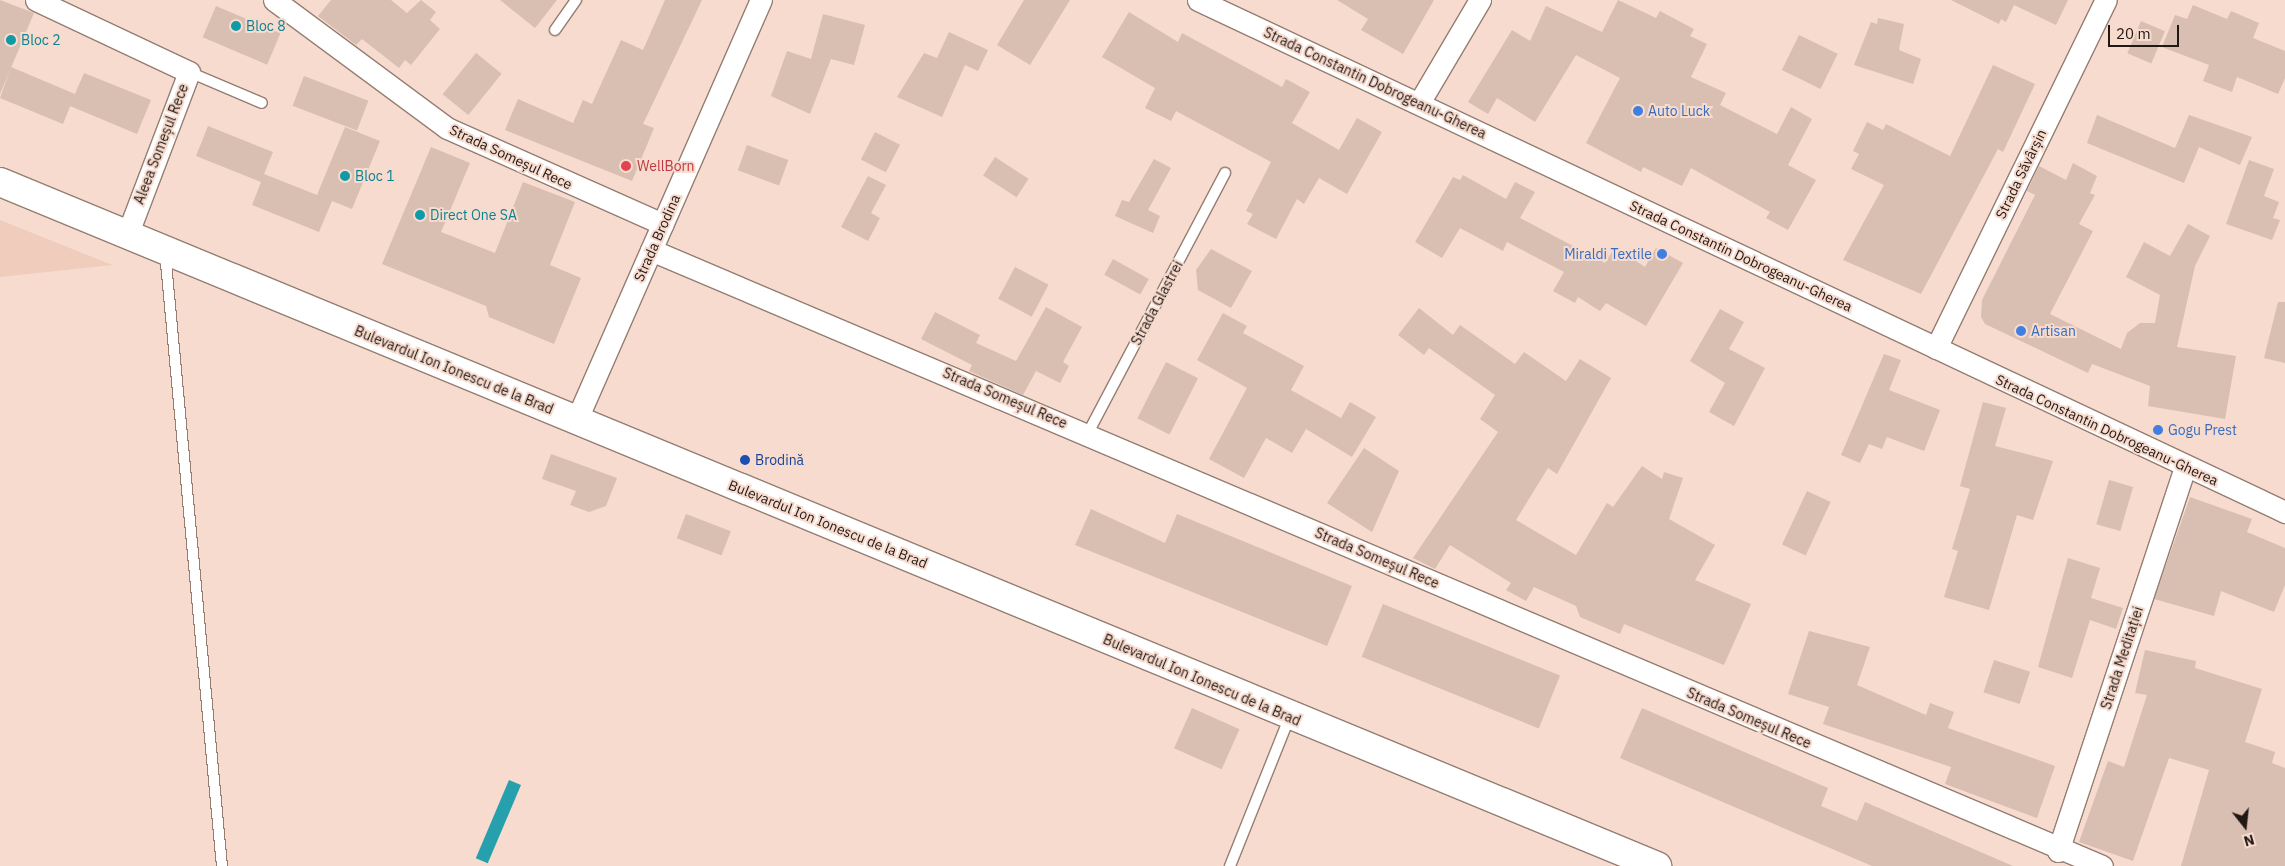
<!DOCTYPE html>
<html>
<head>
<meta charset="utf-8">
<style>
  body { margin:0 }
  #map { position:relative; width:2285px; height:866px; overflow:hidden; background:#f6dbce; font-family:"IBM Plex Sans",sans-serif }
  div>[style] { position:absolute }
  [style*='--x'] { left:calc(var(--x)*1px); top:calc(var(--y)*1px); width:calc(var(--w)*1px); rotate:calc(var(--a)*1deg) }
  .built>* { inset:0; background:#efccbc }
  .water>* { inset:0; background:#26a0ad; transform-origin:0 0 }
  .building>* { inset:0; background:#d9beb2; transform-origin:0 0 }
  .roads { filter:drop-shadow(1px 0 #957d71) drop-shadow(-1px 0 #957d71) drop-shadow(0 1px #957d71) drop-shadow(0 -1px #957d71) }
  .lane>* { height:10px; margin:-5px; padding:0 5px; transform-origin:5px; border-radius:5px; background:#fff }
  .street>* { height:21px; margin:-10.5px; padding:0 10.5px; transform-origin:10.5px; border-radius:10.5px; background:#fff }
  .secondary>* { height:28px; margin:-14px; padding:0 14px; transform-origin:14px; border-radius:14px; background:#fff }
  .dots>* { width:14px; height:14px; translate:-50% -50%; box-sizing:border-box; border:2px solid #f6dbce; border-radius:50% }
  span { translate:-50% -50%; white-space:nowrap; text-align:center; line-height:1.15; -webkit-text-stroke:4px #f6dbce; paint-order:stroke }
  .culture-label { font-size:14px; color:#0d838f }
  .left { translate:0 -50%; text-align:left }
  .street-label { font-size:14px; color:#211713 }
  .shop-label { font-size:14px; color:#366cbe }
  .right { translate:-100% -50%; text-align:right }
  .health-label { font-size:14px; color:#be3a42 }
  .transit-label { font-size:14px; color:#164399 }
  .north { position:absolute; left:2220px; top:801px; width:50px; height:50px; -webkit-text-stroke:4px #f6dbce; paint-order:stroke; rotate:164deg; font-size:14px; font-weight:700; line-height:20px; text-align:center; color:#211713 }
  .north::after { content:''; display:block; margin:auto; width:18px; height:22px; background:#211713; clip-path:polygon(50% 0,100% 100%,50% 72%,0 100%) }
  .scale { position:absolute; left:2108px; top:25px; width:71px; height:22px; box-sizing:border-box; border:2px solid #211713; border-top:0; padding-left:6px; font-size:15px; line-height:18px; white-space:nowrap; color:#211713; -webkit-text-stroke:4px #f6dbce; paint-order:stroke }
</style>
</head>
<body>
<div id="map">
  <div class="built">
    <i style="clip-path:polygon(0 220px,112px 265px,0 277px)"></i>
  </div>
  <div class="water">
    <i style="left:509px;top:780px;width:13px;height:85px;rotate:23deg"></i>
  </div>
  <div class="building">
    <i style="clip-path:polygon(0 0,34px 13px,0 94px)"></i>
    <i style="clip-path:polygon(331px 0,391px 0,407px 13px,421px 0,436px 12px,430px 20px,440px 29px,411px 65px,405px 60px,399px 68px,362px 39px,356px 45px,318px 16px)"></i>
    <i style="clip-path:polygon(500px 0,557px 0,535px 28px)"></i>
    <i style="clip-path:polygon(665px 0,702px 0,643px 124px,654px 128px,632px 181px,505px 130px,518px 99px,573px 123px,583px 100px,592px 104px,621px 40px,643px 50px)"></i>
    <i style="clip-path:polygon(1024px 0,1070px 0,1030px 65px,997px 45px)"></i>
    <i style="clip-path:polygon(1337px 0,1434px 0,1403px 54px,1361px 30px,1368px 19px)"></i>
    <i style="clip-path:polygon(1618px 0,1656px 18px,1660px 11px,1694px 29px,1690px 36px,1707px 44px,1691px 77px,1726px 93px,1720px 105px,1777px 134px,1791px 107px,1812px 119px,1788px 165px,1816px 180px,1788px 230px,1766px 218px,1770px 212px,1691px 168px,1682px 186px,1643px 167px,1641px 172px,1586px 143px,1620px 78px,1576px 55px,1535px 122px,1497px 98px,1488px 114px,1468px 102px,1512px 30px,1530px 41px,1546px 6px,1602px 32px)"></i>
    <i style="clip-path:polygon(1951px 0,2068px 0,2056px 25px,2014px 5px,2006px 22px,2001px 19px,1999px 24px)"></i>
    <i style="clip-path:polygon(2193px 5px,2227px 19px,2231px 11px,2259px 23px,2253px 38px,2285px 51px,2285px 78px,2278px 94px,2237px 77px,2232px 92px,2203px 81px,2209px 65px,2162px 47px,2175px 15px,2187px 19px)"></i>
    <i style="left:216px;top:6px;width:70px;height:34px;rotate:23deg"></i>
    <i style="clip-path:polygon(1129px 12px,1178px 42px,1182px 33px,1282px 87px,1286px 79px,1310px 92px,1292px 123px,1339px 150px,1357px 118px,1382px 132px,1347px 194px,1319px 178px,1304px 204px,1297px 199px,1276px 239px,1247px 224px,1253px 214px,1246px 211px,1271px 162px,1176px 111px,1171px 121px,1145px 108px,1155px 88px,1102px 57px)"></i>
    <i style="clip-path:polygon(823px 14px,865px 25px,854px 65px,831px 59px,810px 114px,771px 96px,787px 51px,811px 59px)"></i>
    <i style="clip-path:polygon(1878px 18px,1904px 24px,1899px 50px,1921px 59px,1913px 84px,1854px 65px,1871px 22px,1877px 24px)"></i>
    <i style="left:2141px;top:21px;width:26px;height:35px;rotate:23deg"></i>
    <i style="clip-path:polygon(949px 32px,988px 50px,978px 71px,965px 65px,942px 117px,897px 97px,924px 53px,937px 58px)"></i>
    <i style="left:1799px;top:35px;width:43px;height:39px;rotate:26deg"></i>
    <i style="left:476px;top:53px;width:33px;height:53px;rotate:39deg"></i>
    <i style="clip-path:polygon(1993px 65px,2035px 84px,2003px 152px,1998px 149px,1921px 294px,1843px 260px,1884px 185px,1851px 169px,1859px 154px,1853px 151px,1867px 122px,1883px 130px,1886px 124px,1950px 156px)"></i>
    <i style="clip-path:polygon(11px 67px,75px 94px,84px 73px,151px 100px,137px 134px,70px 106px,73px 99px,63px 124px,0 98px)"></i>
    <i style="left:304px;top:76px;width:69px;height:32px;rotate:21deg"></i>
    <i style="clip-path:polygon(2097px 115px,2175px 148px,2189px 115px,2252px 137px,2240px 165px,2199px 147px,2184px 183px,2087px 143px)"></i>
    <i style="clip-path:polygon(208px 126px,273px 152px,264px 174px,317px 195px,345px 127px,380px 141px,352px 209px,332px 201px,319px 232px,252px 205px,261px 182px,196px 156px)"></i>
    <i style="left:875px;top:132px;width:28px;height:31px;rotate:27deg"></i>
    <i style="left:747px;top:145px;width:44px;height:27px;rotate:20deg"></i>
    <i style="clip-path:polygon(431px 147px,470px 163px,441px 232px,495px 253px,523px 182px,575px 202px,550px 265px,581px 278px,554px 344px,489px 317px,486px 306px,382px 264px)"></i>
    <i style="left:995px;top:157px;width:40px;height:22px;rotate:33deg"></i>
    <i style="clip-path:polygon(1154px 159px,1171px 168px,1148px 210px,1160px 216px,1153px 233px,1115px 216px,1122px 200px,1129px 202px)"></i>
    <i style="clip-path:polygon(2249px 160px,2274px 169px,2264px 196px,2279px 202px,2273px 218px,2280px 220px,2272px 240px,2226px 224px)"></i>
    <i style="clip-path:polygon(2073px 163px,2097px 176px,2090px 193px,2095px 195px,2079px 224px,2093px 231px,2050px 314px,2121px 349px,2127px 333px,2140px 323px,2155px 323px,2160px 295px,2126px 277px,2144px 242px,2170px 256px,2188px 224px,2210px 236px,2195px 266px,2177px 347px,2236px 356px,2225px 419px,2148px 406px,2150px 386px,2092px 364px,2088px 373px,1985px 324px,1981px 317px,1982px 300px,2035px 195px,2027px 191px,2039px 166px,2066px 180px)"></i>
    <i style="clip-path:polygon(1463px 175px,1506px 199px,1515px 182px,1535px 192px,1520px 218px,1605px 263px,1615px 247px,1645px 267px,1656px 248px,1683px 263px,1646px 326px,1606px 303px,1600px 311px,1578px 297px,1575px 303px,1553px 291px,1564px 272px,1507px 242px,1503px 251px,1460px 228px,1442px 258px,1415px 242px,1453px 177px,1460px 180px)"></i>
    <i style="clip-path:polygon(868px 176px,886px 185px,871px 213px,880px 218px,868px 241px,841px 227px)"></i>
    <i style="clip-path:polygon(1211px 249px,1252px 271px,1231px 308px,1198px 290px,1196px 270px)"></i>
    <i style="left:1113px;top:259px;width:41px;height:18px;rotate:29deg"></i>
    <i style="left:1015px;top:267px;width:38px;height:36px;rotate:28deg"></i>
    <i style="clip-path:polygon(2278px 302px,2285px 302px,2285px 363px,2264px 358px)"></i>
    <i style="clip-path:polygon(1046px 307px,1082px 327px,1063px 362px,1069px 366px,1060px 383px,1036px 371px,1023px 395px,969px 371px,972px 365px,921px 339px,935px 312px,980px 335px,976px 343px,1016px 361px)"></i>
    <i style="clip-path:polygon(1419px 308px,1453px 335px,1460px 325px,1515px 364px,1524px 352px,1566px 381px,1580px 359px,1611px 378px,1557px 474px,1548px 468px,1516px 520px,1576px 555px,1607px 503px,1613px 507px,1642px 466px,1662px 479px,1664px 472px,1683px 478px,1669px 519px,1715px 545px,1695px 580px,1751px 604px,1724px 665px,1624px 624px,1620px 634px,1580px 617px,1576px 606px,1534px 587px,1526px 601px,1506px 590px,1511px 583px,1450px 545px,1435px 569px,1413px 558px,1498px 432px,1480px 419px,1495px 395px,1429px 348px,1424px 355px,1398px 335px)"></i>
    <i style="clip-path:polygon(1720px 309px,1744px 322px,1729px 349px,1765px 368px,1734px 426px,1709px 412px,1725px 383px,1690px 361px)"></i>
    <i style="clip-path:polygon(1223px 313px,1247px 326px,1243px 333px,1304px 366px,1291px 390px,1341px 418px,1350px 402px,1376px 417px,1352px 457px,1306px 429px,1292px 453px,1266px 438px,1244px 478px,1209px 459px,1247px 388px,1197px 360px)"></i>
    <i style="clip-path:polygon(1884px 354px,1901px 360px,1889px 390px,1940px 410px,1924px 451px,1887px 437px,1882px 449px,1869px 444px,1860px 463px,1841px 455px)"></i>
    <i style="left:1166px;top:362px;width:36px;height:63px;rotate:27deg"></i>
    <i style="clip-path:polygon(1983px 402px,2006px 408px,1995px 446px,2053px 461px,2033px 520px,2017px 515px,1989px 610px,1944px 597px,1958px 551px,1952px 549px,1970px 489px,1960px 486px)"></i>
    <i style="clip-path:polygon(1364px 448px,1399px 471px,1372px 532px,1327px 503px)"></i>
    <i style="clip-path:polygon(551px 454px,617px 478px,606px 506px,589px 512px,570px 505px,576px 491px,542px 479px)"></i>
    <i style="left:2109px;top:480px;width:25px;height:46px;rotate:16deg"></i>
    <i style="left:1807px;top:491px;width:26px;height:59px;rotate:25deg"></i>
    <i style="clip-path:polygon(2190px 497px,2252px 519px,2247px 532px,2285px 548px,2285px 585px,2274px 612px,2221px 591px,2214px 616px,2154px 599px)"></i>
    <i style="clip-path:polygon(1091px 509px,1165px 543px,1177px 514px,1352px 586px,1327px 646px,1075px 545px)"></i>
    <i style="left:686px;top:514px;width:48px;height:26px;rotate:21deg"></i>
    <i style="clip-path:polygon(2068px 558px,2100px 568px,2091px 598px,2123px 608px,2116px 629px,2090px 620px,2072px 678px,2038px 667px)"></i>
    <i style="left:1383px;top:604px;width:191px;height:57px;rotate:22deg"></i>
    <i style="clip-path:polygon(1809px 631px,1870px 647px,1857px 685px,1926px 715px,1930px 703px,1954px 712px,1948px 728px,2055px 766px,2037px 818px,1945px 784px,1951px 767px,1823px 724px,1829px 707px,1788px 694px)"></i>
    <i style="clip-path:polygon(2145px 650px,2196px 661px,2195px 668px,2262px 689px,2245px 742px,2275px 752px,2272px 763px,2285px 768px,2285px 866px,2181px 866px,2209px 770px,2169px 758px,2133px 861px,2079px 842px,2108px 761px,2124px 767px,2147px 695px,2135px 693px)"></i>
    <i style="left:1994px;top:660px;width:38px;height:34px;rotate:18deg"></i>
    <i style="left:1192px;top:708px;width:52px;height:44px;rotate:24deg"></i>
    <i style="clip-path:polygon(1642px 708px,1828px 788px,1821px 806px,1857px 821px,1865px 802px,2013px 866px,1872px 866px,1620px 758px)"></i>
  </div>
  <div class="roads">
    <div class="lane">
      <i style="--x:555;--y:30;--w:37;--a:-55"></i>
      <i style="--x:189;--y:72;--w:79;--a:23"></i>
      <i style="--x:165;--y:252;--w:617;--a:84.7"></i>
      <i style="--x:1088;--y:433;--w:294;--a:-62.2"></i>
      <i style="--x:1230;--y:866;--w:162;--a:-68.2"></i>
    </div>
    <div class="street">
      <i style="--x:36;--y:0;--w:169;--a:25.2"></i>
      <i style="--x:189;--y:72;--w:174;--a:110.8"></i>
      <i style="--x:274;--y:0;--w:215;--a:36.5"></i>
      <i style="--x:447;--y:128;--w:236;--a:24"></i>
      <i style="--x:1198;--y:0;--w:1202;--a:25.22"></i>
      <i style="--x:1419;--y:103;--w:120;--a:-59.4"></i>
      <i style="--x:651;--y:250;--w:1576;--a:23"></i>
      <i style="--x:1936;--y:348;--w:387;--a:-64"></i>
      <i style="--x:576;--y:421;--w:460;--a:-66.3"></i>
      <i style="--x:2058;--y:851;--w:405;--a:-71.7"></i>
    </div>
    <div class="secondary">
      <i style="--x:0;--y:182;--w:1793;--a:22.43"></i>
    </div>
  </div>
  <div class="dots">
    <i style="left:236px;top:26px;background:#0f9aa8"></i>
    <i style="left:11px;top:40px;background:#0f9aa8"></i>
    <i style="left:1638px;top:111px;background:#3f7fe0"></i>
    <i style="left:626px;top:166px;background:#e0444e"></i>
    <i style="left:345px;top:176px;background:#0f9aa8"></i>
    <i style="left:420px;top:215px;background:#0f9aa8"></i>
    <i style="left:1662px;top:254px;background:#3f7fe0"></i>
    <i style="left:2021px;top:331px;background:#3f7fe0"></i>
    <i style="left:2158px;top:430px;background:#3f7fe0"></i>
    <i style="left:745px;top:460px;background:#1a4fb4"></i>
  </div>
  <div class="culture-label">
    <span class="left" style="left:246px;top:26px">Bloc 8</span>
    <span class="left" style="left:21px;top:40px">Bloc 2</span>
    <span class="left" style="left:355px;top:176px">Bloc 1</span>
    <span class="left" style="left:430px;top:215px">Direct One SA</span>
  </div>
  <div class="street-label">
    <span style="left:1375px;top:83px;rotate:25deg">Strada Constantin Dobrogeanu-Gherea</span>
    <span style="left:161px;top:144px;rotate:-69deg">Aleea Someșul Rece</span>
    <span style="left:511px;top:157px;rotate:25deg">Strada Someșul Rece</span>
    <span style="left:2021px;top:174px;rotate:-64deg">Strada Săvârșin</span>
    <span style="left:657px;top:238px;rotate:-66deg">Strada Brodina</span>
    <span style="left:1741px;top:256px;rotate:25deg">Strada Constantin Dobrogeanu-Gherea</span>
    <span style="left:1157px;top:303px;rotate:-62deg">Strada Glastrei</span>
    <span style="left:454px;top:370px;rotate:22deg">Bulevardul Ion Ionescu de la Brad</span>
    <span style="left:1005px;top:398px;rotate:23deg">Strada Someșul Rece</span>
    <span style="left:2107px;top:430px;rotate:25deg">Strada Constantin Dobrogeanu-Gherea</span>
    <span style="left:828px;top:524px;rotate:22deg">Bulevardul Ion Ionescu de la Brad</span>
    <span style="left:1377px;top:558px;rotate:23deg">Strada Someșul Rece</span>
    <span style="left:2122px;top:658px;rotate:-72deg">Strada Meditației</span>
    <span style="left:1202px;top:680px;rotate:23deg">Bulevardul Ion Ionescu de la Brad</span>
    <span style="left:1749px;top:718px;rotate:23deg">Strada Someșul Rece</span>
  </div>
  <div class="shop-label">
    <span class="left" style="left:1648px;top:111px">Auto Luck</span>
    <span class="right" style="left:1652px;top:254px">Miraldi Textile</span>
    <span class="left" style="left:2031px;top:331px">Artisan</span>
    <span class="left" style="left:2168px;top:430px">Gogu Prest</span>
  </div>
  <div class="health-label">
    <span class="left" style="left:637px;top:166px">WellBorn</span>
  </div>
  <div class="transit-label">
    <span class="left" style="left:755px;top:460px">Brodină</span>
  </div>
  <div class="north">N</div>
  <div class="scale">20 m</div>
</div>
</body>
</html>
